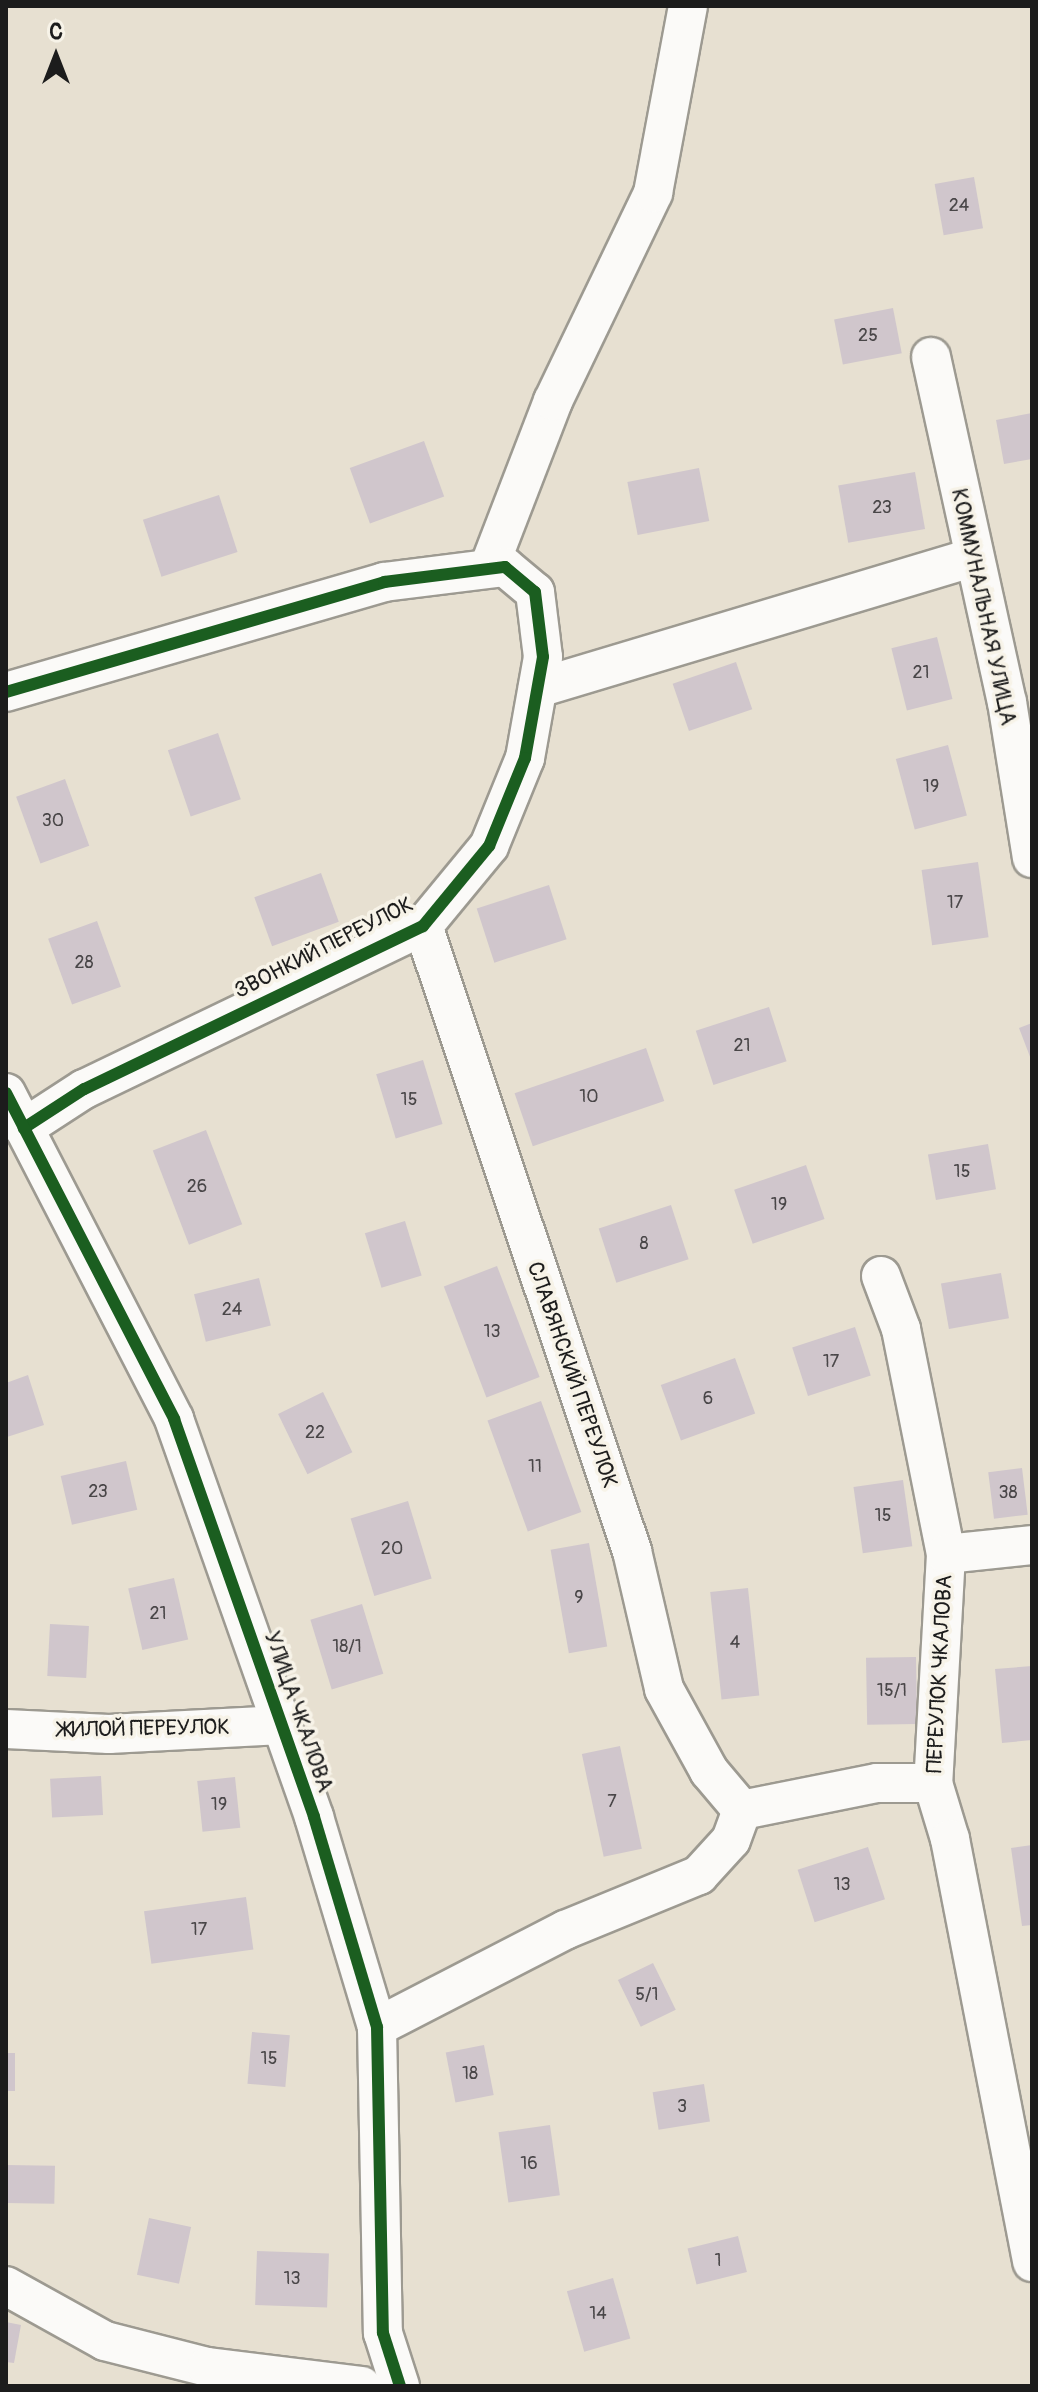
<!DOCTYPE html>
<html>
<head>
<meta charset="utf-8">
<style>
  body { margin:0 }
  #map { position:relative; width:1038px; height:2392px; overflow:hidden; background:#e7e0d1; font-family:Pangolin,sans-serif }
  div>[style] { position:absolute }
  [style*='--x'] { left:calc(var(--x)*1px); top:calc(var(--y)*1px); width:calc(var(--w)*1px); rotate:calc(var(--a)*1deg) }
  .building>* { inset:0; background:#d0c6cc; transform-origin:0 0 }
  .roads { filter:drop-shadow(2px 0 #9d9a91) drop-shadow(-2px 0 #9d9a91) drop-shadow(0 2px #9d9a91) drop-shadow(0 -2px #9d9a91) }
  .minor>* { height:38px; margin:-19px; padding:0 19px; transform-origin:19px; border-radius:19px; background:#fbfaf8 }
  .cycleway>* { height:12px; margin:-6px; padding:0 6px; transform-origin:6px; border-radius:6px; background:#1b5e20 }
  span { translate:-50% -50%; white-space:nowrap; text-align:center; line-height:1.15; -webkit-text-stroke:7px #f7f3e8; paint-order:stroke }
  .number-label { font-size:18px; color:#494648 }
  .number-label span { -webkit-text-stroke-width:0 }
  .street-label { font-size:22px; color:#1c1c1c }
  .frame { position:absolute; inset:0; border:8px solid #1c1c1c; pointer-events:none }
  .north { position:absolute; left:16px; top:16px; width:80px; height:80px; -webkit-text-stroke:6px #f7f3e8; paint-order:stroke; rotate:0deg; font-size:22px; font-weight:700; line-height:32px; text-align:center; color:#1c1c1c }
  .north::after { content:''; display:block; margin:auto; width:28px; height:36px; background:#1c1c1c; clip-path:polygon(50% 0,100% 100%,50% 72%,0 100%) }
</style>
</head>
<body>
<div id="map">
  <div class="building">
    <i style="left:974px;top:177px;width:52px;height:40px;rotate:80deg"></i>
    <i style="left:893px;top:308px;width:46px;height:60px;rotate:79deg"></i>
    <i style="clip-path:polygon(1032px 413px,1032px 459px,1004px 464px,996px 420px)"></i>
    <i style="left:424px;top:441px;width:59px;height:79px;rotate:70deg"></i>
    <i style="left:699px;top:468px;width:54px;height:73px;rotate:79deg"></i>
    <i style="left:915px;top:472px;width:58px;height:78px;rotate:80deg"></i>
    <i style="left:219px;top:495px;width:60px;height:80px;rotate:72deg"></i>
    <i style="left:937px;top:637px;width:64px;height:47px;rotate:76deg"></i>
    <i style="left:736px;top:662px;width:50px;height:67px;rotate:71deg"></i>
    <i style="left:218px;top:733px;width:70px;height:53px;rotate:71deg"></i>
    <i style="left:948px;top:745px;width:73px;height:54px;rotate:75deg"></i>
    <i style="left:65px;top:779px;width:71px;height:52px;rotate:70deg"></i>
    <i style="left:978px;top:862px;width:76px;height:57px;rotate:82deg"></i>
    <i style="left:321px;top:873px;width:52px;height:71px;rotate:70deg"></i>
    <i style="left:549px;top:885px;width:57px;height:76px;rotate:72deg"></i>
    <i style="left:97px;top:921px;width:70px;height:52px;rotate:70deg"></i>
    <i style="left:769px;top:1007px;width:57px;height:77px;rotate:72deg"></i>
    <i style="clip-path:polygon(1032px 1023px,1032px 1062px,1019px 1028px)"></i>
    <i style="left:646px;top:1048px;width:56px;height:139px;rotate:71deg"></i>
    <i style="left:423px;top:1060px;width:67px;height:49px;rotate:73deg"></i>
    <i style="left:206px;top:1130px;width:101px;height:57px;rotate:69deg"></i>
    <i style="left:988px;top:1144px;width:46px;height:61px;rotate:80deg"></i>
    <i style="left:806px;top:1165px;width:57px;height:76px;rotate:71deg"></i>
    <i style="left:671px;top:1205px;width:57px;height:76px;rotate:72deg"></i>
    <i style="left:405px;top:1221px;width:57px;height:42px;rotate:73deg"></i>
    <i style="left:497px;top:1266px;width:119px;height:57px;rotate:69deg"></i>
    <i style="left:1001px;top:1273px;width:46px;height:61px;rotate:80deg"></i>
    <i style="left:259px;top:1278px;width:49px;height:67px;rotate:76deg"></i>
    <i style="left:855px;top:1327px;width:51px;height:66px;rotate:72deg"></i>
    <i style="left:735px;top:1358px;width:59px;height:79px;rotate:70deg"></i>
    <i style="clip-path:polygon(28px 1375px,44px 1425px,7px 1437px,6px 1383px)"></i>
    <i style="left:323px;top:1392px;width:67px;height:50px;rotate:64deg"></i>
    <i style="left:541px;top:1401px;width:118px;height:57px;rotate:70deg"></i>
    <i style="left:126px;top:1461px;width:50px;height:67px;rotate:77deg"></i>
    <i style="left:1022px;top:1468px;width:47px;height:34px;rotate:83deg"></i>
    <i style="left:903px;top:1480px;width:67px;height:50px;rotate:82deg"></i>
    <i style="left:408px;top:1501px;width:81px;height:60px;rotate:73deg"></i>
    <i style="left:589px;top:1543px;width:105px;height:39px;rotate:80deg"></i>
    <i style="left:174px;top:1578px;width:63px;height:47px;rotate:77deg"></i>
    <i style="left:748px;top:1588px;width:108px;height:38px;rotate:84deg"></i>
    <i style="left:362px;top:1604px;width:73px;height:54px;rotate:73deg"></i>
    <i style="left:50px;top:1624px;width:39px;height:52px;rotate:3deg"></i>
    <i style="left:916px;top:1657px;width:67px;height:50px;rotate:89deg"></i>
    <i style="clip-path:polygon(1032px 1666px,1032px 1740px,1002px 1743px,995px 1669px)"></i>
    <i style="left:620px;top:1746px;width:105px;height:39px;rotate:78deg"></i>
    <i style="left:101px;top:1776px;width:39px;height:51px;rotate:87deg"></i>
    <i style="left:235px;top:1777px;width:51px;height:38px;rotate:84deg"></i>
    <i style="clip-path:polygon(1032px 1845px,1032px 1925px,1022px 1926px,1011px 1848px)"></i>
    <i style="left:868px;top:1847px;width:55px;height:74px;rotate:72deg"></i>
    <i style="left:246px;top:1897px;width:53px;height:103px;rotate:82deg"></i>
    <i style="left:653px;top:1963px;width:52px;height:39px;rotate:64deg"></i>
    <i style="left:252px;top:2032px;width:38px;height:52px;rotate:5deg"></i>
    <i style="left:484px;top:2045px;width:51px;height:39px;rotate:79deg"></i>
    <i style="left:6px;top:2053px;width:9px;height:38px"></i>
    <i style="left:704px;top:2084px;width:38px;height:52px;rotate:81deg"></i>
    <i style="left:550px;top:2125px;width:71px;height:52px;rotate:82deg"></i>
    <i style="left:6px;top:2165px;width:49px;height:38px;rotate:1deg"></i>
    <i style="left:149px;top:2218px;width:43px;height:58px;rotate:12deg"></i>
    <i style="left:738px;top:2236px;width:37px;height:52px;rotate:76deg"></i>
    <i style="left:257px;top:2251px;width:72px;height:54px;rotate:2deg"></i>
    <i style="left:613px;top:2278px;width:63px;height:48px;rotate:74deg"></i>
    <i style="clip-path:polygon(6px 2322px,21px 2325px,14px 2363px,6px 2362px)"></i>
  </div>
  <div class="roads">
    <div class="minor">
      <i style="--x:931;--y:357;--w:353;--a:77.6"></i>
      <i style="--x:1007;--y:702;--w:158;--a:80.9"></i>
      <i style="--x:489;--y:567;--w:178;--a:-68.9"></i>
      <i style="--x:553;--y:401;--w:231;--a:-64.3"></i>
      <i style="--x:653;--y:193;--w:190;--a:-79.4"></i>
      <i style="--x:538;--y:688;--w:452;--a:-16.7"></i>
      <i style="--x:6;--y:692;--w:394;--a:-16.2"></i>
      <i style="--x:384;--y:582;--w:122;--a:-7.1"></i>
      <i style="--x:505;--y:567;--w:39;--a:40"></i>
      <i style="--x:535;--y:592;--w:65;--a:83"></i>
      <i style="--x:543;--y:657;--w:103;--a:100.1"></i>
      <i style="--x:525;--y:758;--w:95;--a:112.2"></i>
      <i style="--x:489;--y:846;--w:104;--a:129.5"></i>
      <i style="--x:423;--y:926;--w:376;--a:154.3"></i>
      <i style="--x:84;--y:1089;--w:72;--a:147"></i>
      <i style="--x:423;--y:926;--w:659;--a:71.51"></i>
      <i style="--x:632;--y:1551;--w:142;--a:76.9"></i>
      <i style="--x:664;--y:1689;--w:94;--a:61.2"></i>
      <i style="--x:709;--y:1771;--w:51;--a:49.8"></i>
      <i style="--x:6;--y:1093;--w:367;--a:62.7"></i>
      <i style="--x:174;--y:1419;--w:422;--a:70.6"></i>
      <i style="--x:314;--y:1817;--w:219;--a:73.3"></i>
      <i style="--x:377;--y:2027;--w:306;--a:88.9"></i>
      <i style="--x:383;--y:2333;--w:56;--a:72.2"></i>
      <i style="--x:881;--y:1276;--w:57;--a:69.3"></i>
      <i style="--x:901;--y:1329;--w:229;--a:78.7"></i>
      <i style="--x:946;--y:1554;--w:229;--a:93.2"></i>
      <i style="--x:933;--y:1783;--w:59;--a:73.1"></i>
      <i style="--x:950;--y:1839;--w:431;--a:79"></i>
      <i style="--x:946;--y:1554;--w:86;--a:-6"></i>
      <i style="--x:6;--y:1729;--w:103;--a:2.8"></i>
      <i style="--x:109;--y:1734;--w:173;--a:-3"></i>
      <i style="--x:377;--y:2027;--w:212;--a:-27.3"></i>
      <i style="--x:565;--y:1930;--w:145;--a:-22.3"></i>
      <i style="--x:699;--y:1875;--w:47;--a:-47.6"></i>
      <i style="--x:731;--y:1840;--w:32;--a:-70"></i>
      <i style="--x:742;--y:1810;--w:138;--a:-11.3"></i>
      <i style="--x:877;--y:1783;--w:56;--a:0"></i>
      <i style="--x:6;--y:2286;--w:113;--a:29.1"></i>
      <i style="--x:105;--y:2341;--w:105;--a:14.3"></i>
      <i style="--x:207;--y:2367;--w:156;--a:7"></i>
    </div>
  </div>
  <div class="cycleway">
    <i style="--x:6;--y:692;--w:394;--a:-16.2"></i>
    <i style="--x:384;--y:582;--w:122;--a:-7.1"></i>
    <i style="--x:505;--y:567;--w:39;--a:40"></i>
    <i style="--x:535;--y:592;--w:65;--a:83"></i>
    <i style="--x:543;--y:657;--w:103;--a:100.1"></i>
    <i style="--x:525;--y:758;--w:95;--a:112.2"></i>
    <i style="--x:489;--y:846;--w:104;--a:129.5"></i>
    <i style="--x:423;--y:926;--w:376;--a:154.3"></i>
    <i style="--x:84;--y:1089;--w:72;--a:147"></i>
    <i style="--x:6;--y:1093;--w:367;--a:62.7"></i>
    <i style="--x:174;--y:1419;--w:422;--a:70.6"></i>
    <i style="--x:314;--y:1817;--w:219;--a:73.3"></i>
    <i style="--x:377;--y:2027;--w:306;--a:88.9"></i>
    <i style="--x:383;--y:2333;--w:56;--a:72.2"></i>
  </div>
  <div class="number-label">
    <span style="left:959px;top:206px">24</span>
    <span style="left:868px;top:336px">25</span>
    <span style="left:882px;top:508px">23</span>
    <span style="left:921px;top:673px">21</span>
    <span style="left:931px;top:787px">19</span>
    <span style="left:53px;top:821px">30</span>
    <span style="left:955px;top:903px">17</span>
    <span style="left:84px;top:963px">28</span>
    <span style="left:742px;top:1046px">21</span>
    <span style="left:589px;top:1097px">10</span>
    <span style="left:409px;top:1100px">15</span>
    <span style="left:962px;top:1172px">15</span>
    <span style="left:197px;top:1187px">26</span>
    <span style="left:779px;top:1205px">19</span>
    <span style="left:644px;top:1244px">8</span>
    <span style="left:232px;top:1310px">24</span>
    <span style="left:492px;top:1332px">13</span>
    <span style="left:831px;top:1362px">17</span>
    <span style="left:708px;top:1399px">6</span>
    <span style="left:315px;top:1433px">22</span>
    <span style="left:535px;top:1467px">11</span>
    <span style="left:98px;top:1492px">23</span>
    <span style="left:1008px;top:1493px">38</span>
    <span style="left:883px;top:1516px">15</span>
    <span style="left:392px;top:1549px">20</span>
    <span style="left:579px;top:1598px">9</span>
    <span style="left:158px;top:1614px">21</span>
    <span style="left:735px;top:1643px">4</span>
    <span style="left:347px;top:1647px">18/1</span>
    <span style="left:892px;top:1691px">15/1</span>
    <span style="left:612px;top:1802px">7</span>
    <span style="left:219px;top:1805px">19</span>
    <span style="left:842px;top:1885px">13</span>
    <span style="left:199px;top:1930px">17</span>
    <span style="left:647px;top:1995px">5/1</span>
    <span style="left:269px;top:2059px">15</span>
    <span style="left:470px;top:2074px">18</span>
    <span style="left:682px;top:2107px">3</span>
    <span style="left:529px;top:2164px">16</span>
    <span style="left:718px;top:2261px">1</span>
    <span style="left:292px;top:2279px">13</span>
    <span style="left:598px;top:2314px">14</span>
  </div>
  <div class="street-label">
    <span style="left:983px;top:607px;rotate:78deg">КОММУНАЛЬНАЯ УЛИЦА</span>
    <span style="left:324px;top:948px;rotate:-27deg">ЗВОНКИЙ ПЕРЕУЛОК</span>
    <span style="left:572px;top:1375px;rotate:71deg">СЛАВЯНСКИЙ ПЕРЕУЛОК</span>
    <span style="left:940px;top:1674px;rotate:-87deg">ПЕРЕУЛОК ЧКАЛОВА</span>
    <span style="left:298px;top:1712px;rotate:71deg">УЛИЦА ЧКАЛОВА</span>
    <span style="left:144px;top:1729px;rotate:-1deg">ЖИЛОЙ ПЕРЕУЛОК</span>
  </div>
  <div class="frame"></div>
  <div class="north">С</div>
</div>
</body>
</html>
